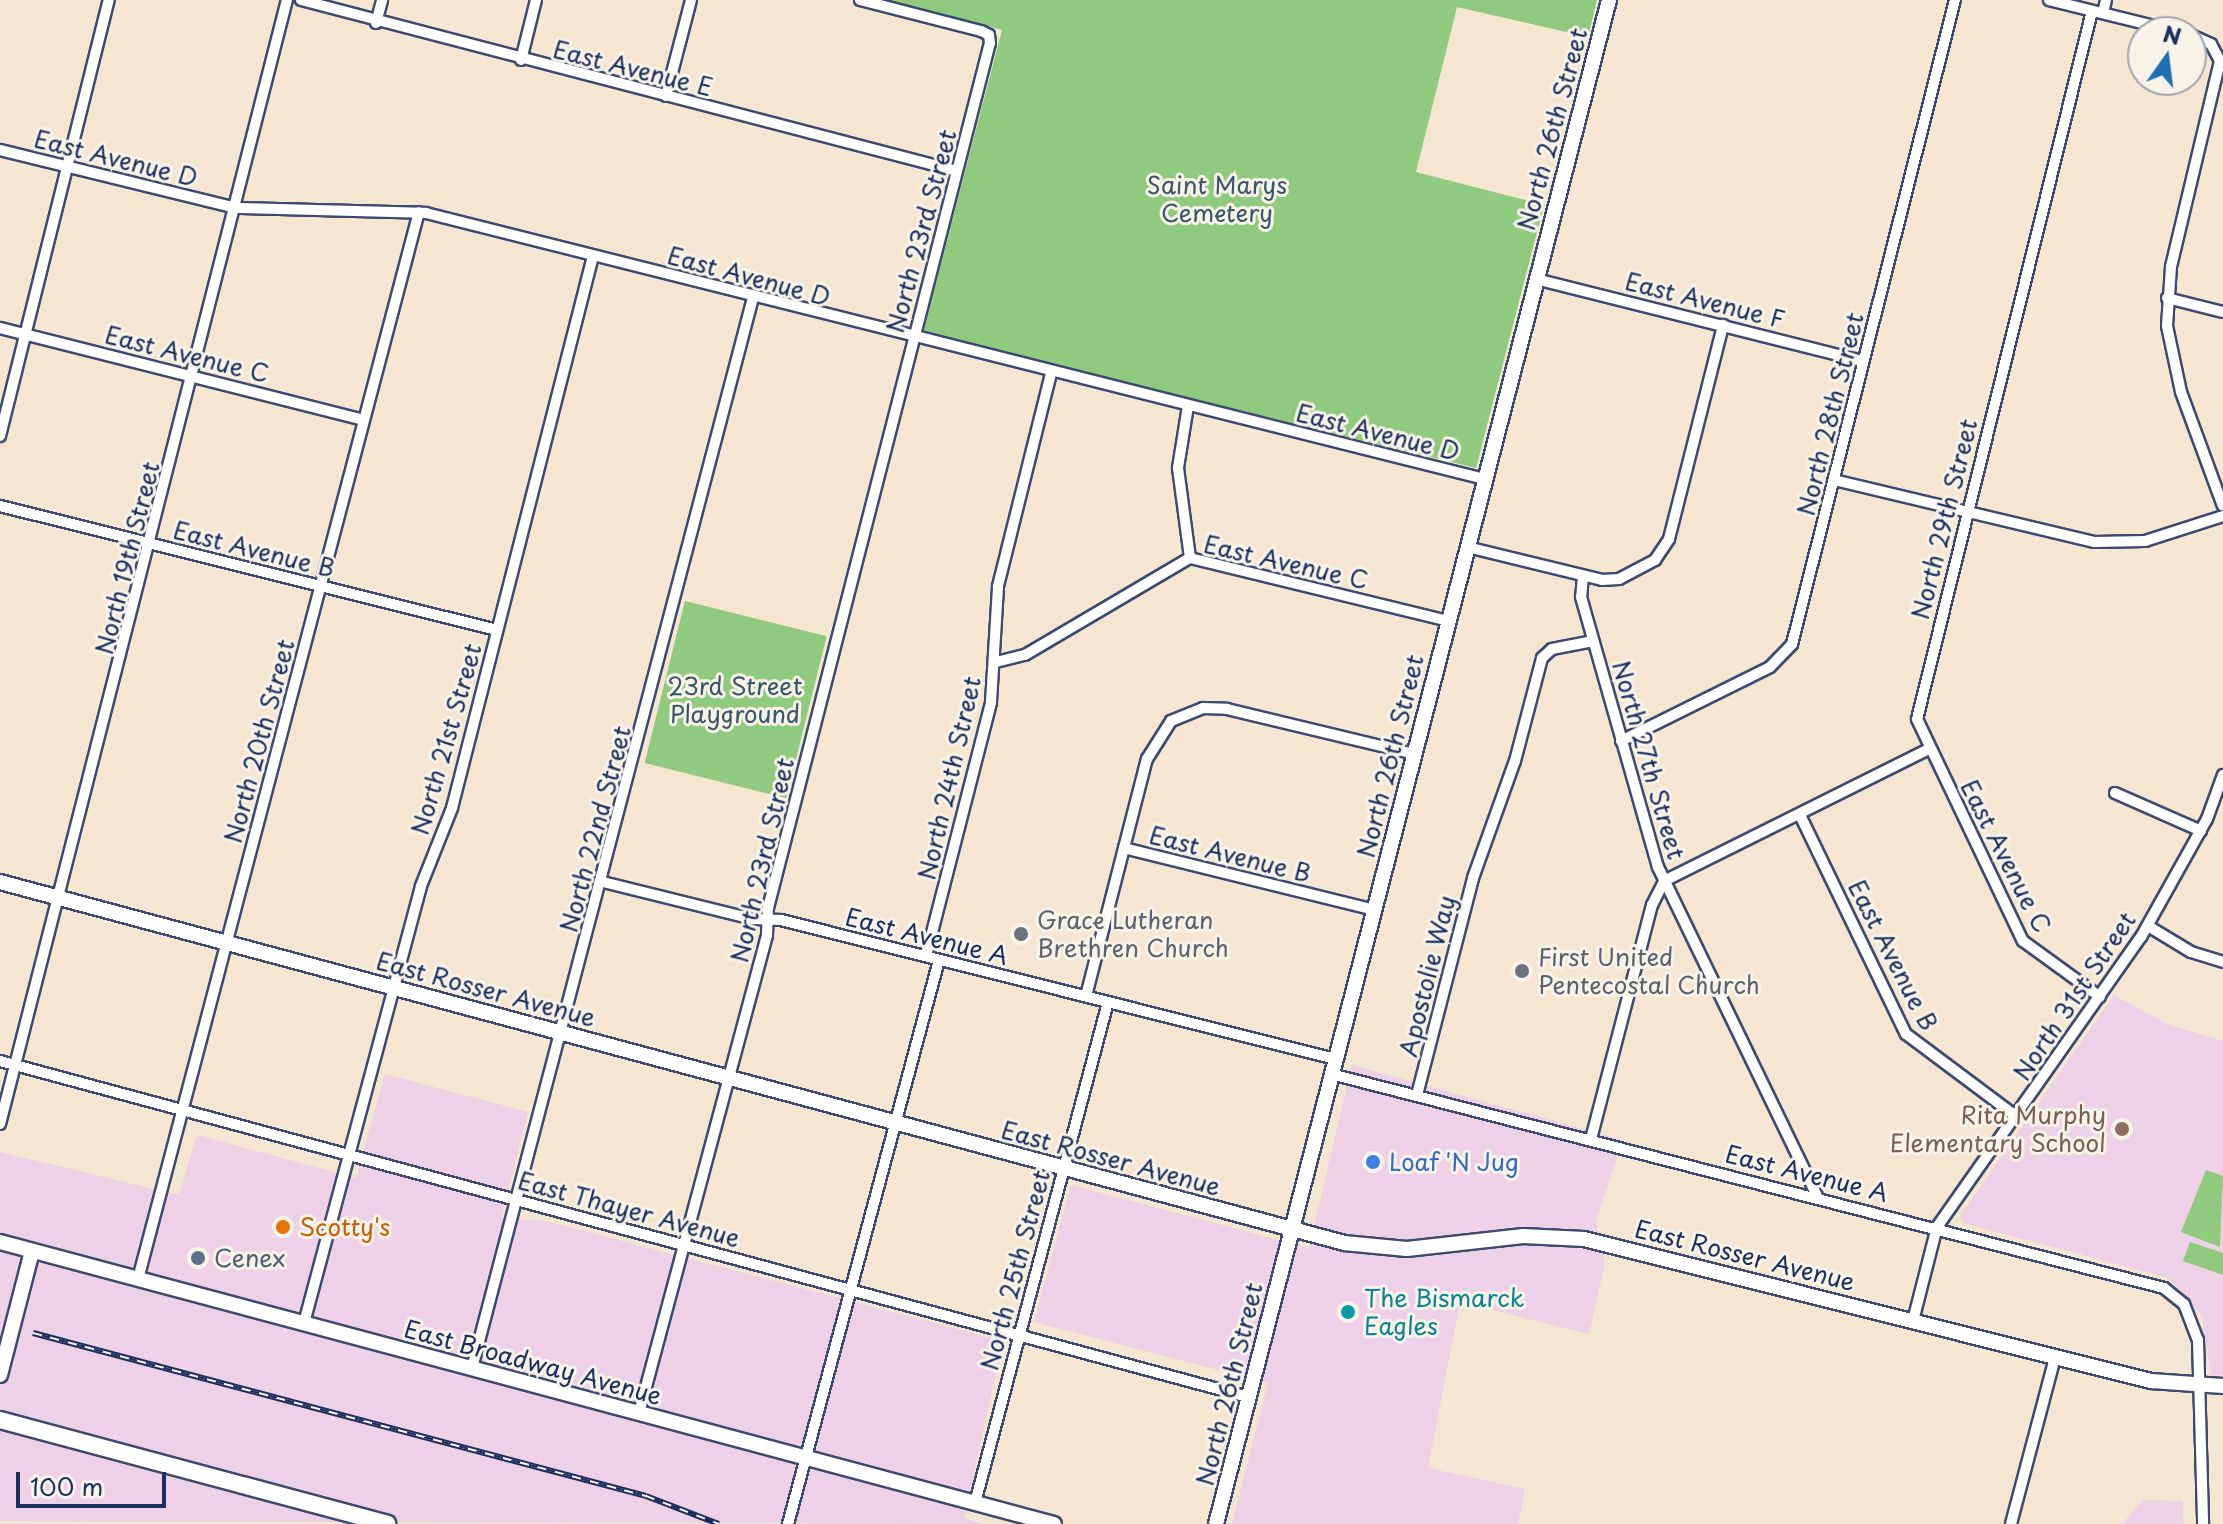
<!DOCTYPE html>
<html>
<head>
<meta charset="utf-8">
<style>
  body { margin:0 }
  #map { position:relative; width:2223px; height:1524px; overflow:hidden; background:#f4e6d0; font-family:"Playpen Sans",sans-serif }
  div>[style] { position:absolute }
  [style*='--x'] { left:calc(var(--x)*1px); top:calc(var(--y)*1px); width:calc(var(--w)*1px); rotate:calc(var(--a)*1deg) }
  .built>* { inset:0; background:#eed0e7 }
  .green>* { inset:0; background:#8fca7f; transform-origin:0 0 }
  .roads { filter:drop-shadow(2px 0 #3c4a6f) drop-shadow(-2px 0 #3c4a6f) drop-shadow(0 2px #3c4a6f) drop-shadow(0 -2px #3c4a6f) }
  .street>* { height:10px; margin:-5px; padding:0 5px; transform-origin:5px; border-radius:5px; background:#fff }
  .secondary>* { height:14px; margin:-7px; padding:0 7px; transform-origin:7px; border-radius:7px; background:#fff }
  .primary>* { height:16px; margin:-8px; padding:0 8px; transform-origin:8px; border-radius:8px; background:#fff }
  .rail>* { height:6px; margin-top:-3px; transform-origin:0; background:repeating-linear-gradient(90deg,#f7f3e8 0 9px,#1b2f5e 0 18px); box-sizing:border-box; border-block:2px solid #1b2f5e }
  .dots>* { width:22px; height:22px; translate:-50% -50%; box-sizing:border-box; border:4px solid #f7f3e8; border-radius:50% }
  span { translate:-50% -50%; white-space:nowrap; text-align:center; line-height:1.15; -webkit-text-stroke:6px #f7f3e8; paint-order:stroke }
  .street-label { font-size:24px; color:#1b2f5e }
  .park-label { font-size:24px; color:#385666 }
  .worship-label { font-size:24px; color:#5b616d }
  .left { translate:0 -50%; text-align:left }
  .education-label { font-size:24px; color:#785e54 }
  .right { translate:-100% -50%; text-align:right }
  .shop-label { font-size:24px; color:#366cbe }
  .food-label { font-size:24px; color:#c56008 }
  .service-label { font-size:24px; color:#4e5e75 }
  .culture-label { font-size:24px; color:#0d838f }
  .north { position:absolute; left:2127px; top:16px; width:80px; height:80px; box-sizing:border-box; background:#f7f3e8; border:2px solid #9fa5b1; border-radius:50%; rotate:14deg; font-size:22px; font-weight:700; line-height:32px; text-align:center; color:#1b2f5e }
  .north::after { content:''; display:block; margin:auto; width:28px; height:36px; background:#1f6fb2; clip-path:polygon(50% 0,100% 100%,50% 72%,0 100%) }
  .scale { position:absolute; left:16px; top:1472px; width:150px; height:36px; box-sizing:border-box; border:4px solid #1b2f5e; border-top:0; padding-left:10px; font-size:24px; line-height:28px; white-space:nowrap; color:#1b2f5e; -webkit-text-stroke:6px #f7f3e8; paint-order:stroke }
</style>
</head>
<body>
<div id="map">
  <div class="built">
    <i style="clip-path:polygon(2114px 995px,2166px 1024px,2223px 1041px,2223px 1375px,2211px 1376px,2202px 1316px,2168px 1278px,1963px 1223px,1960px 1216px)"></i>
    <i style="clip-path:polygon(1352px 1065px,1623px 1140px,1596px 1221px,1605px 1263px,1589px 1334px,1460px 1302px,1428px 1468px,1525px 1489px,1518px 1524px,1232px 1524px,1268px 1383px,1034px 1322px,1071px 1185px,1309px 1248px)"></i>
    <i style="clip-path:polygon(385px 1074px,528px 1112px,501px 1218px,546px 1221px,1003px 1341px,964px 1518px,982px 1524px,0 1521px,0 1152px,179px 1195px,197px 1135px,356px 1178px)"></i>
    <i style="clip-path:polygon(2143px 1500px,2183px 1501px,2183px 1524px,2122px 1524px)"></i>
  </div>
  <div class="green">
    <i style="clip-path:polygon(887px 0,1597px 0,1588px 37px,1457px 7px,1416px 172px,1544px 205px,1476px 468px,923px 333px,1002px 30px)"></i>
    <i style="left:685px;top:601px;width:146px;height:167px;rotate:14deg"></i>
    <i style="clip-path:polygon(2206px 1170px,2223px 1176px,2220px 1247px,2181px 1232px)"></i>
    <i style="clip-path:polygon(2190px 1242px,2223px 1253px,2223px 1275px,2183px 1261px)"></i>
  </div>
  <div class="roads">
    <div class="street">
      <i style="--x:301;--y:0;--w:678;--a:14.61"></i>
      <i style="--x:2049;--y:0;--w:133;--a:13.9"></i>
      <i style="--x:2092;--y:11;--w:729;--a:103.88"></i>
      <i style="--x:1917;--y:719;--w:246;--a:64.5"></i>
      <i style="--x:2023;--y:941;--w:95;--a:36"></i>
      <i style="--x:2103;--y:13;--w:13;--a:-77"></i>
      <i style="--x:376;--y:23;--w:24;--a:-75"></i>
      <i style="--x:2191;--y:35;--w:22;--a:24"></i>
      <i style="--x:2211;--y:44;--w:19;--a:62"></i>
      <i style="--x:2220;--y:61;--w:212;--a:103.4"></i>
      <i style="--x:2171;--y:267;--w:59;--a:93.9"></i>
      <i style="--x:2167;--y:326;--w:67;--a:78"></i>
      <i style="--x:2181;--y:392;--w:121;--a:69.8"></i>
      <i style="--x:521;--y:60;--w:62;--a:-76"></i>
      <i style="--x:666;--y:96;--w:99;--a:-75.4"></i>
      <i style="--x:0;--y:150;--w:243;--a:13.8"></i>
      <i style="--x:236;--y:208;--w:190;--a:1.5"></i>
      <i style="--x:426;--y:213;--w:1091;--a:14.11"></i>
      <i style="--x:1536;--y:279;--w:337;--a:14.1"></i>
      <i style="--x:2167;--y:298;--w:58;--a:14"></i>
      <i style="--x:0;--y:328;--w:375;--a:14.2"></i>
      <i style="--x:1188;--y:406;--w:63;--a:99.2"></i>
      <i style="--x:1178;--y:468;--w:91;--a:82.4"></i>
      <i style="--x:0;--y:436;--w:449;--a:-76"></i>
      <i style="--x:1834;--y:480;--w:267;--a:13.4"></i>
      <i style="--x:2094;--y:542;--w:51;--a:-1.1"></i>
      <i style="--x:2145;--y:541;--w:82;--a:-17.8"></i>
      <i style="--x:0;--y:506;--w:512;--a:14.01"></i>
      <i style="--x:1467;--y:547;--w:139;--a:13.7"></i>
      <i style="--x:1602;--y:580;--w:17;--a:-3"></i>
      <i style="--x:1619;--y:579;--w:41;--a:-27.8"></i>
      <i style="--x:1655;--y:560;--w:25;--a:-56"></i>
      <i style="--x:1669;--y:539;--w:221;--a:-75.8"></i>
      <i style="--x:1583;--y:576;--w:21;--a:95"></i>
      <i style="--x:1581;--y:597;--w:281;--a:74.1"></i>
      <i style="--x:1658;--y:867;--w:365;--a:64.2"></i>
      <i style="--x:996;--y:662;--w:30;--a:-14"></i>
      <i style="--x:1025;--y:655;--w:191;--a:-30.5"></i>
      <i style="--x:1190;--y:558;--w:266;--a:13.7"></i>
      <i style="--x:1621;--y:741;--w:166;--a:-26.4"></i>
      <i style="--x:1770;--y:667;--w:32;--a:-46"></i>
      <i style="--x:1792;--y:644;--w:664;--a:-75.8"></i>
      <i style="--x:2115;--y:793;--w:94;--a:23.8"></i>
      <i style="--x:1800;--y:815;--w:243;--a:64.2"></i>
      <i style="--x:1906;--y:1034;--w:139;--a:36.8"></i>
      <i style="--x:1124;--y:848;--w:258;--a:13.9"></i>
      <i style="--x:603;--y:882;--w:154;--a:13.9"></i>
      <i style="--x:753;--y:919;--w:28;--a:2"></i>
      <i style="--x:781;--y:920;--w:571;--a:14.08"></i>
      <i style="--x:2148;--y:926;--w:50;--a:31.2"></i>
      <i style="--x:2191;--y:952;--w:34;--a:17"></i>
      <i style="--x:926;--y:956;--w:262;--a:-75.6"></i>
      <i style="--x:991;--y:702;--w:116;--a:-86.5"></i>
      <i style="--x:998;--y:586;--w:219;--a:-76"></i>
      <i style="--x:1086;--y:996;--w:245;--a:-75.6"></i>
      <i style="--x:1147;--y:759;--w:45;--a:-57.7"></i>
      <i style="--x:1171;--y:721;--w:35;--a:-22"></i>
      <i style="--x:1203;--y:708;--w:24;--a:2"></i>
      <i style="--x:1227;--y:709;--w:192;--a:13.5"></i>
      <i style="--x:0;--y:1061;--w:1292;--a:15.07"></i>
      <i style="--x:1331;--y:1074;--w:860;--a:14.41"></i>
      <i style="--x:2164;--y:1288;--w:26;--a:39"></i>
      <i style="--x:2184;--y:1304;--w:39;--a:69"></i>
      <i style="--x:2198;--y:1340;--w:184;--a:88.4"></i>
      <i style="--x:1417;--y:1095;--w:224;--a:-75.5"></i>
      <i style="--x:1473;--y:878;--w:124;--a:-70.3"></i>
      <i style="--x:1515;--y:761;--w:106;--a:-75.3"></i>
      <i style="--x:1542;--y:658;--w:13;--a:-42"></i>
      <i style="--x:1552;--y:649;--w:42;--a:-11"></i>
      <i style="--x:0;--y:1124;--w:1160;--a:-75.68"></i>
      <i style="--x:1591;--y:1139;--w:242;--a:-75.4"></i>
      <i style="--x:1652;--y:905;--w:27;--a:-63"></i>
      <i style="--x:1664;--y:881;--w:296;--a:-26.5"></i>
      <i style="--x:138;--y:1279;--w:1103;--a:-75.25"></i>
      <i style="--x:1913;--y:1321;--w:97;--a:-75.7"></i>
      <i style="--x:1937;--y:1227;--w:355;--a:-54.9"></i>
      <i style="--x:2141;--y:937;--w:135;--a:-60.8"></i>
      <i style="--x:2207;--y:819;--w:47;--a:-70"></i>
      <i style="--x:304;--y:1323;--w:452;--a:-75"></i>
      <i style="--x:421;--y:886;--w:84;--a:-68.3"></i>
      <i style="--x:452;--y:808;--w:570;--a:-75.67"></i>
      <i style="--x:472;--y:1368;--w:1106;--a:-75.29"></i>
      <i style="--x:639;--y:1413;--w:495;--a:-75"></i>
      <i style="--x:767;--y:935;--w:27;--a:-88"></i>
      <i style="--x:768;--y:908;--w:893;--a:-75.61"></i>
      <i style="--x:990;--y:43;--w:8;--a:-97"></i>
      <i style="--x:989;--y:35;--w:9;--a:-153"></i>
      <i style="--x:981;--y:31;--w:125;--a:-165.6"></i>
      <i style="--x:975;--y:1503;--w:518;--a:-75.13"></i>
      <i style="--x:788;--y:1524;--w:584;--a:-75.01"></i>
      <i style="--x:2011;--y:1524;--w:173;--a:-75.2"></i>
    </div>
    <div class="secondary">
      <i style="--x:0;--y:882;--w:1392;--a:15.03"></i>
      <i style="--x:1344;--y:1243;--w:63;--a:5.4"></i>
      <i style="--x:1407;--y:1249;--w:117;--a:-6.4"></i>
      <i style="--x:1523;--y:1236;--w:61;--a:2.8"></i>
      <i style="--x:1584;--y:1239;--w:585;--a:14.06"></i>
      <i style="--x:2151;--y:1381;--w:72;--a:4"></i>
      <i style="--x:0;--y:1242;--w:1091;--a:14.98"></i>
      <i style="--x:0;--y:1375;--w:128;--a:-75.5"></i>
      <i style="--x:1216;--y:1524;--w:1574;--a:-75.54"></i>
    </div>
    <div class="primary">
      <i style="--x:0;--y:1420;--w:401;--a:15"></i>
    </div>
  </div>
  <div class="rail">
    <i style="--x:33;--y:1333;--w:634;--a:14.89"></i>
    <i style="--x:646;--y:1496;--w:78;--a:21"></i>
  </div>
  <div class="dots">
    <i style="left:1021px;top:934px;background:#6b7280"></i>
    <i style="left:1522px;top:971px;background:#6b7280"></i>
    <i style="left:2122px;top:1129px;background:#8d6e63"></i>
    <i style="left:1373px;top:1162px;background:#3f7fe0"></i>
    <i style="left:283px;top:1227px;background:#e8710a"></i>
    <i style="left:198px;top:1258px;background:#5c6f8a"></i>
    <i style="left:1348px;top:1312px;background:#0f9aa8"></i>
  </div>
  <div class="street-label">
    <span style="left:633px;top:68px;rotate:14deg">East Avenue E</span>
    <span style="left:1552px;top:129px;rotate:-75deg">North 26th Street</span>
    <span style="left:116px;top:158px;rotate:14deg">East Avenue D</span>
    <span style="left:921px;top:231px;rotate:-75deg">North 23rd Street</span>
    <span style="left:749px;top:276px;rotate:15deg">East Avenue D</span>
    <span style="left:1705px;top:300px;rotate:14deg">East Avenue F</span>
    <span style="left:187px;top:354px;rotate:14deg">East Avenue C</span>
    <span style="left:1830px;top:414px;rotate:-76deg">North 28th Street</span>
    <span style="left:1378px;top:432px;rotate:14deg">East Avenue D</span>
    <span style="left:1944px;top:519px;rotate:-76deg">North 29th Street</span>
    <span style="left:254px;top:549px;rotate:14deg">East Avenue B</span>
    <span style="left:127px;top:558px;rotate:-76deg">North 19th Street</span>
    <span style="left:1286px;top:562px;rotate:13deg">East Avenue C</span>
    <span style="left:446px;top:739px;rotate:-74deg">North 21st Street</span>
    <span style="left:259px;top:741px;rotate:-75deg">North 20th Street</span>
    <span style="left:1390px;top:756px;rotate:-76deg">North 26th Street</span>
    <span style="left:1649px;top:760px;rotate:74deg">North 27th Street</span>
    <span style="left:949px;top:778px;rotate:-77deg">North 24th Street</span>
    <span style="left:595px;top:829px;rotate:-75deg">North 22nd Street</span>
    <span style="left:1230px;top:854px;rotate:14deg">East Avenue B</span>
    <span style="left:2006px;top:856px;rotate:63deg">East Avenue C</span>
    <span style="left:762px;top:860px;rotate:-77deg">North 23rd Street</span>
    <span style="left:927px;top:936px;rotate:14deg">East Avenue A</span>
    <span style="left:1893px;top:955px;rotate:63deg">East Avenue B</span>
    <span style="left:1427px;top:976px;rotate:-76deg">Apostolie Way</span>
    <span style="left:486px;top:989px;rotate:15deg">East Rosser Avenue</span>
    <span style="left:2074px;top:996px;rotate:-56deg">North 31st Street</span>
    <span style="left:1111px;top:1158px;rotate:15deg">East Rosser Avenue</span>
    <span style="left:1807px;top:1173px;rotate:14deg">East Avenue A</span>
    <span style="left:629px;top:1209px;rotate:15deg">East Thayer Avenue</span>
    <span style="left:1745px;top:1255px;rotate:14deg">East Rosser Avenue</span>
    <span style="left:1015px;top:1270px;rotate:-75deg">North 25th Street</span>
    <span style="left:533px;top:1362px;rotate:15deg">East Broadway Avenue</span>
    <span style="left:1229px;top:1384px;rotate:-76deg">North 26th Street</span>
  </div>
  <div class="park-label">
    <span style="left:1217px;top:199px">Saint Marys<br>Cemetery</span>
    <span style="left:735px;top:700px">23rd Street<br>Playground</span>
  </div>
  <div class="worship-label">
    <span class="left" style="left:1037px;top:934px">Grace Lutheran<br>Brethren Church</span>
    <span class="left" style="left:1538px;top:971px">First United<br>Pentecostal Church</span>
  </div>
  <div class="education-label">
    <span class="right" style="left:2106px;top:1129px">Rita Murphy<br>Elementary School</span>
  </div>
  <div class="shop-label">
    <span class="left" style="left:1389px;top:1162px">Loaf 'N Jug</span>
  </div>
  <div class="food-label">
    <span class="left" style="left:299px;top:1227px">Scotty's</span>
  </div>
  <div class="service-label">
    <span class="left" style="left:214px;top:1258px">Cenex</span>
  </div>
  <div class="culture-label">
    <span class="left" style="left:1364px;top:1312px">The Bismarck<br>Eagles</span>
  </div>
  <div class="north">N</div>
  <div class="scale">100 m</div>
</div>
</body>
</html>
